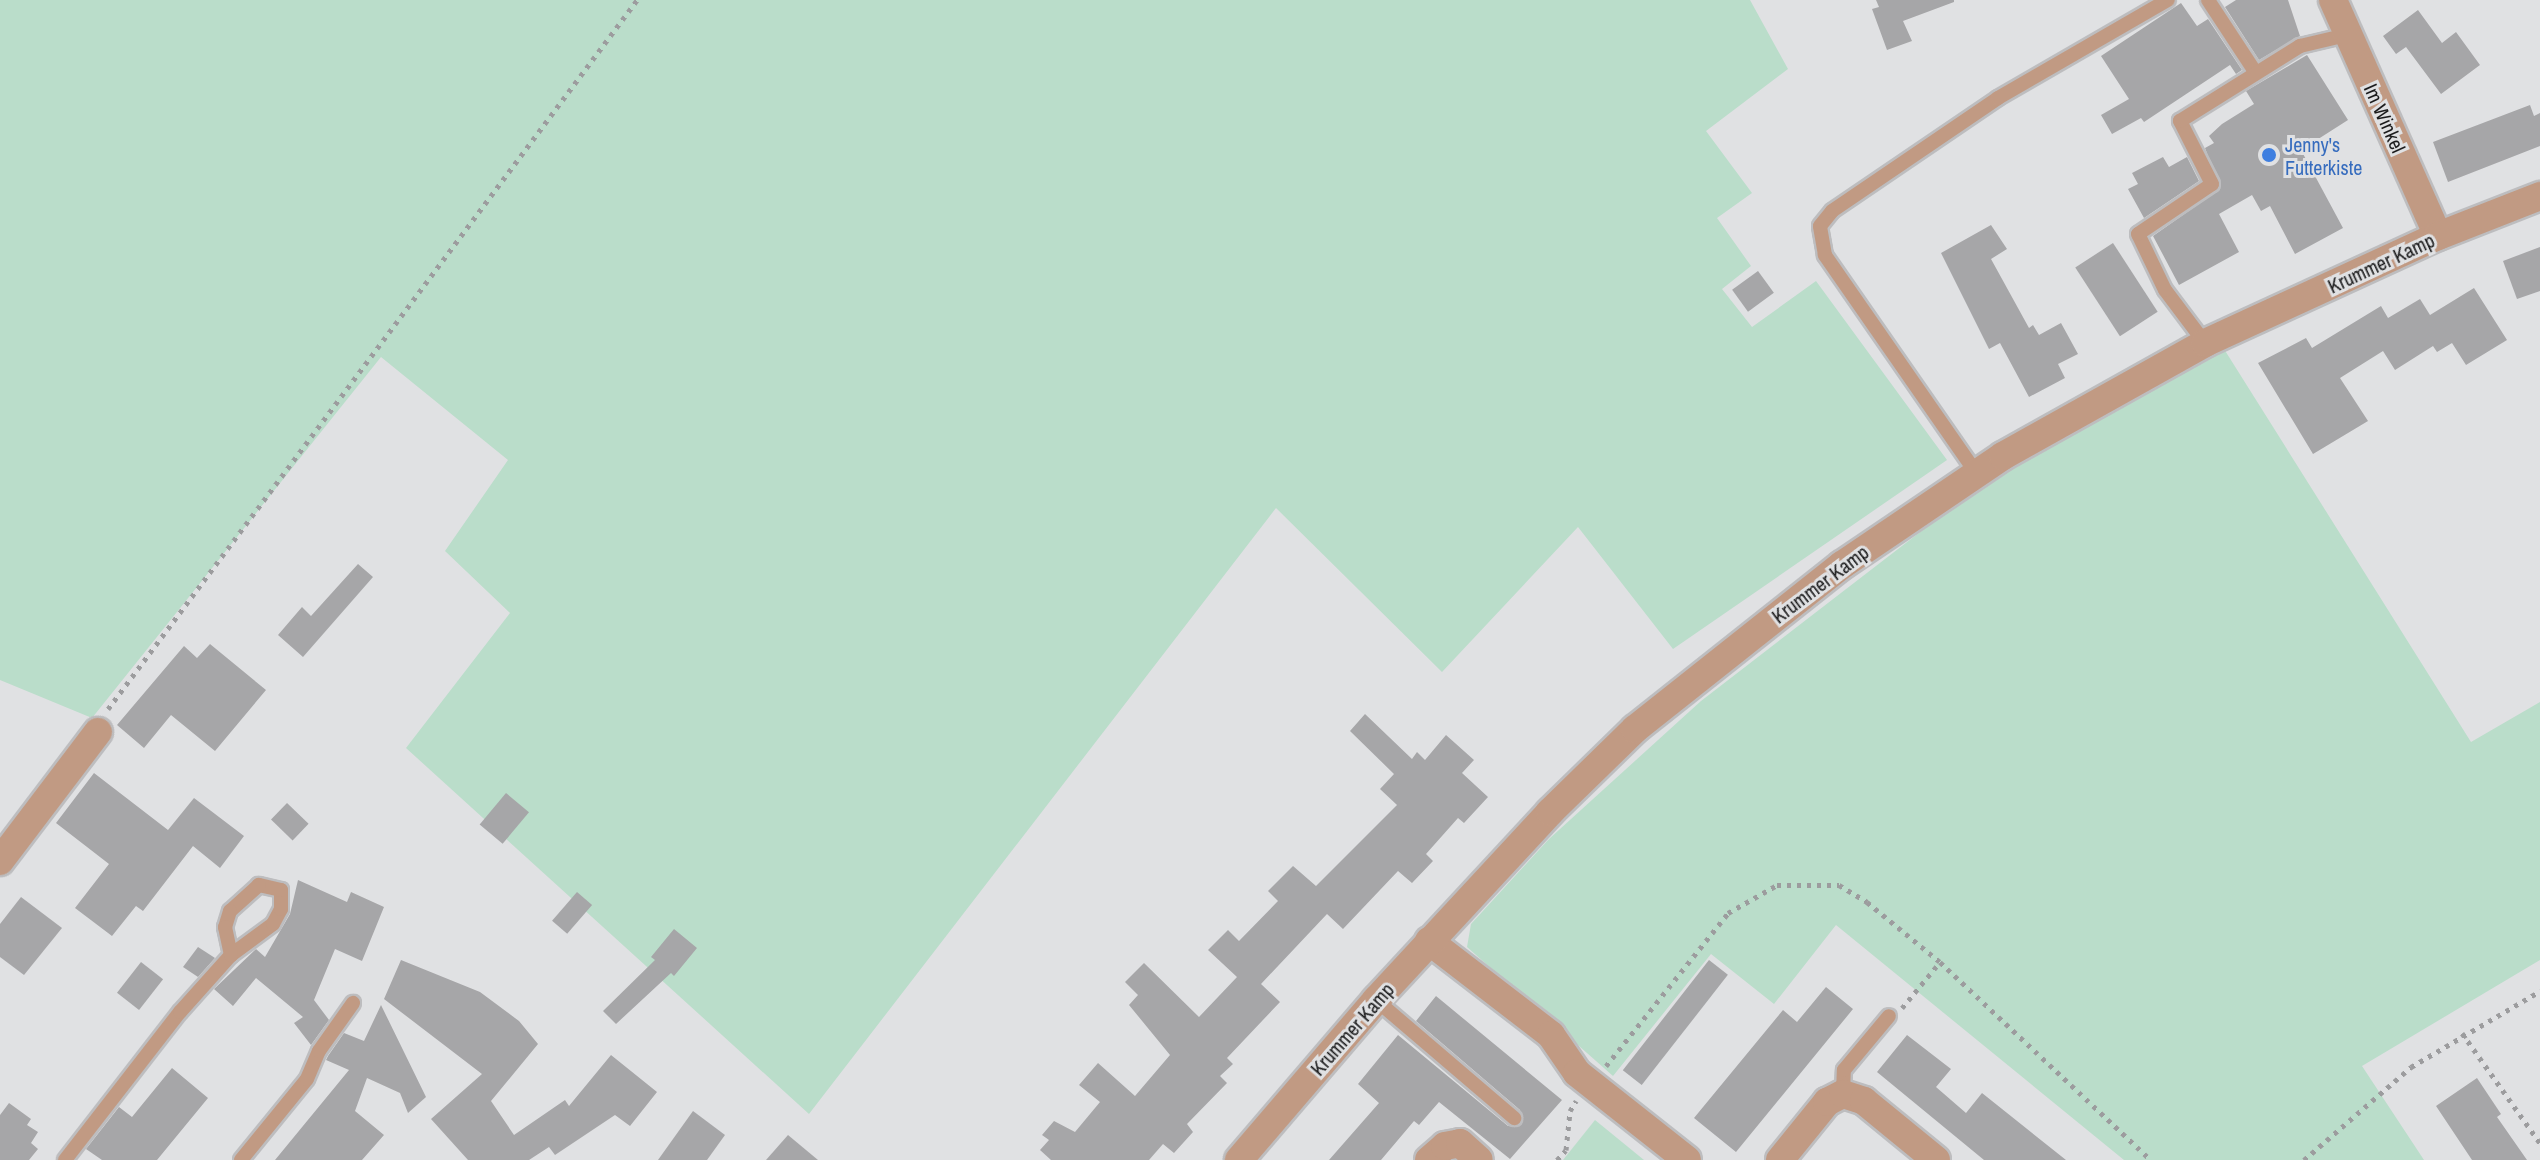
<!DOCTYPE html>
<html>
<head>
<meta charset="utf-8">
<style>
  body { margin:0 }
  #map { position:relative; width:2540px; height:1160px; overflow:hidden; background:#e0e1e3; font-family:"Archivo Narrow",sans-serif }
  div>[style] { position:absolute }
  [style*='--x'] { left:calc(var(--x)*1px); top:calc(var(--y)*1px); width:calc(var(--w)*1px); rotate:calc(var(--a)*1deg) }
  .green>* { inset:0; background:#baddca }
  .building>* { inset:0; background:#a6a6a8; transform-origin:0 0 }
  .path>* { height:5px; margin-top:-2.5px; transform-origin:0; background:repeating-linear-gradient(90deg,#9c9c9e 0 4px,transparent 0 10px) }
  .roads { filter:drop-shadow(2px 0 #bdbdbf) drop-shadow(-2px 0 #bdbdbf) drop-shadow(0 2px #bdbdbf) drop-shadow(0 -2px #bdbdbf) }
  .lane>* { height:14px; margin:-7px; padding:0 7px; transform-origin:7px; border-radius:7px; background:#c19a83 }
  .street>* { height:28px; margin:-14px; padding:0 14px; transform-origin:14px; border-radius:14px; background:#c19a83 }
  .dots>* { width:22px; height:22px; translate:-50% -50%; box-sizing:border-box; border:4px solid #e0e1e3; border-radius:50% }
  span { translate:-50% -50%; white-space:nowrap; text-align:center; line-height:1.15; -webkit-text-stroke:6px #e0e1e3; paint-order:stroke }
  .street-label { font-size:20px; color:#1b1b1c }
  .shop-label { font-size:20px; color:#366cbe }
  .left { translate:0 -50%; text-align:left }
</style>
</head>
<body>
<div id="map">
  <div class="green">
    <i style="clip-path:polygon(0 0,1750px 0,1788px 69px,1706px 131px,1752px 193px,1717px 218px,1751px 266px,1722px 289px,1752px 327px,1816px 281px,1947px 460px,1673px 649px,1578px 527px,1442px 672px,1276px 508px,809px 1114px,406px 748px,510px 613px,445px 551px,508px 460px,381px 357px,92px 718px,0 680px)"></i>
    <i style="clip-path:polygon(2224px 349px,2471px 742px,2540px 702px,2540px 960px,2362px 1066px,2424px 1160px,2124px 1160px,1836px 925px,1774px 1004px,1711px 954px,1613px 1076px,1467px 947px,1471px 924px,1549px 839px,1701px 701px,2007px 465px)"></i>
    <i style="clip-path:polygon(1595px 1120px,1644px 1160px,1563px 1160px)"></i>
  </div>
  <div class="building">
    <i style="clip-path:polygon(1876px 0,1954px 0,1954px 2px,1903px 21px,1912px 41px,1887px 50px,1872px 9px,1879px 7px)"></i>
    <i style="clip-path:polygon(2236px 0,2288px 0,2300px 36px,2259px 60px,2225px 7px)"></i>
    <i style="clip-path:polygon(2181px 3px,2197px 26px,2208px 19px,2242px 70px,2236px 74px,2230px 65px,2144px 122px,2141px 118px,2112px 134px,2101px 115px,2129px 99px,2101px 56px)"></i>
    <i style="clip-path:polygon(2418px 10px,2442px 43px,2456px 32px,2480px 65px,2441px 94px,2406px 47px,2396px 54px,2383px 36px)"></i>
    <i style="clip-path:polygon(2307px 55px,2348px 120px,2301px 150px,2343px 228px,2295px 254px,2270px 206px,2261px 211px,2252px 195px,2219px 214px,2239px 252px,2179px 285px,2153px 236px,2220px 189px,2205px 148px,2214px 143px,2209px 136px,2222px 124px,2254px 104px,2246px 91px)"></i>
    <i style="clip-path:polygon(2530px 105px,2534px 116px,2540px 113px,2540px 146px,2448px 182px,2433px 142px)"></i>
    <i style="clip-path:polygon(2163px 157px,2169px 167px,2187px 157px,2199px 181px,2144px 218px,2128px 189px,2138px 184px,2132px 173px)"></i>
    <i style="clip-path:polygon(1991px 225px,2007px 249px,1991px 259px,2029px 328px,2033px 325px,2039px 335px,2061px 323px,2078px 354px,2058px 364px,2065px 378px,2029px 397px,2000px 343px,1989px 349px,1941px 253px)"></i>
    <i style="left:2113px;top:243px;width:82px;height:45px;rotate:57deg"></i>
    <i style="clip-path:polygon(2540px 247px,2540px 291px,2517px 299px,2503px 261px)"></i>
    <i style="left:1758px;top:271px;width:27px;height:32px;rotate:54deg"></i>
    <i style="clip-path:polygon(2474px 288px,2507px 340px,2466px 365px,2452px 343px,2437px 352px,2433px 346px,2395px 370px,2383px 351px,2340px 378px,2368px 421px,2313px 454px,2258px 363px,2306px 338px,2312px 348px,2381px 306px,2388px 318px,2420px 299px,2430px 315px)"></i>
    <i style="clip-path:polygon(358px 564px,373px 577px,303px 657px,278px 635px,302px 607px,311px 616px)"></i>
    <i style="clip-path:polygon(210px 644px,266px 690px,215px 751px,171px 715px,144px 748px,117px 725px,184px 646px,197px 658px)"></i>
    <i style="clip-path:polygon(1365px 714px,1412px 759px,1417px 752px,1425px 760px,1446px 735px,1474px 760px,1462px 773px,1488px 797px,1464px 823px,1458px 818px,1426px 854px,1433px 861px,1412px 883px,1398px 871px,1343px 929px,1327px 914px,1261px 984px,1280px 1002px,1227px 1058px,1233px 1064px,1220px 1076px,1227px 1083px,1187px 1124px,1193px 1132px,1174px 1153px,1163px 1144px,1149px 1160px,1051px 1160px,1040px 1150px,1049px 1140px,1042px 1135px,1054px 1121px,1075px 1132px,1100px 1102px,1079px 1085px,1098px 1063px,1135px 1096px,1170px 1055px,1129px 1005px,1138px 995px,1125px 982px,1144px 963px,1199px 1017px,1237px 977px,1208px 950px,1228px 930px,1239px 941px,1278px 901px,1268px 891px,1293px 866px,1316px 886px,1397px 805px,1380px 789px,1394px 774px,1350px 731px)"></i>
    <i style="clip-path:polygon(94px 773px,168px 830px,194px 798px,244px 836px,220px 868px,193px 846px,143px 911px,136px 906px,112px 936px,75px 908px,109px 864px,56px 823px)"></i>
    <i style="left:506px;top:793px;width:30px;height:41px;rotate:40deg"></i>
    <i style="left:287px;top:803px;width:30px;height:23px;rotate:44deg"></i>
    <i style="clip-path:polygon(298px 880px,347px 902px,351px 892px,384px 907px,362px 961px,335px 949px,314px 1000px,329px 1020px,311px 1045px,294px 1023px,303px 1017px,256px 978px,233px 1006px,214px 989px,256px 949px,265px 957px,290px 914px)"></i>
    <i style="left:577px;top:892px;width:20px;height:38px;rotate:41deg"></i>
    <i style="clip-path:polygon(21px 897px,62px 928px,24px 975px,0 957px,0 924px)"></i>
    <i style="clip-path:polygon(674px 929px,697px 948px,674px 976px,671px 973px,616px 1024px,603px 1011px,655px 960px,651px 957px)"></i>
    <i style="clip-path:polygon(198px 947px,215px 958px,198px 977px,183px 967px)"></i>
    <i style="clip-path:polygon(401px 960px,480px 992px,519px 1021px,538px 1044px,491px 1101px,514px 1135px,565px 1100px,569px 1106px,611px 1055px,657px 1092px,630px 1126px,615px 1115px,555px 1155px,549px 1147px,529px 1160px,468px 1160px,431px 1119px,482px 1074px,384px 999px)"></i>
    <i style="left:1709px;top:960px;width:24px;height:140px;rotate:38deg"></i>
    <i style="left:141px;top:962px;width:28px;height:39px;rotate:38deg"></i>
    <i style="clip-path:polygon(1826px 987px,1853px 1009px,1736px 1152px,1694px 1118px,1783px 1010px,1797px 1022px)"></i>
    <i style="clip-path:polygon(1436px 996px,1562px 1100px,1510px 1159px,1439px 1102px,1419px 1125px,1414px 1121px,1381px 1160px,1329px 1160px,1379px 1103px,1358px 1084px,1398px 1035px,1508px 1126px,1522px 1124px,1520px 1110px,1416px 1021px)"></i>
    <i style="clip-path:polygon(381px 1005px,426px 1097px,408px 1113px,400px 1093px,367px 1078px,355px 1111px,384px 1135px,362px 1160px,275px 1160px,349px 1070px,326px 1060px,328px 1056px,344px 1033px,364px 1041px)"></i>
    <i style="clip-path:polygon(1907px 1035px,1951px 1069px,1936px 1087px,1966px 1113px,1982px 1093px,2066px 1160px,1984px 1160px,1877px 1072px)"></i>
    <i style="clip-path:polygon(172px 1068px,208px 1098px,157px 1160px,102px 1160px,86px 1149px,119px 1107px,132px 1117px)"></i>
    <i style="clip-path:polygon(2477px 1078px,2501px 1114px,2497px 1117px,2527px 1160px,2472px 1160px,2436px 1106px)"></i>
    <i style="clip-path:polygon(9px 1103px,31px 1119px,27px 1125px,38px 1132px,31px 1143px,38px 1149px,29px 1160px,0 1160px,0 1115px)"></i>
    <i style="clip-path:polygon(693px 1111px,725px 1135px,707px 1160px,658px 1160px)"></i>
    <i style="clip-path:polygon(788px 1135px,818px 1160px,766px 1160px)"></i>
  </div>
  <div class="path">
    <i style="--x:108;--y:709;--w:885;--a:-53.27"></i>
    <i style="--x:1902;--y:1008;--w:60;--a:-50.4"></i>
    <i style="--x:2462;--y:1033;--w:135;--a:54.7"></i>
    <i style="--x:1606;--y:1066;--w:196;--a:-51.4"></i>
    <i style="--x:1728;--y:913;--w:56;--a:-29.7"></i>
    <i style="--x:1777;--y:885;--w:62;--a:0"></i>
    <i style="--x:1839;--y:885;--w:33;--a:31"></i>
    <i style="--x:1867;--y:902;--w:94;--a:39.4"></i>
    <i style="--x:1940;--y:962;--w:289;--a:43.2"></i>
    <i style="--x:1557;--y:1160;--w:13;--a:-48"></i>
    <i style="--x:1566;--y:1150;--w:39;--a:-84"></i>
    <i style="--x:1570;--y:1111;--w:12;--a:-59"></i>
    <i style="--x:2304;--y:1160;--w:142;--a:-41"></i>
    <i style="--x:2411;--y:1067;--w:150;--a:-30.5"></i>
  </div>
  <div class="roads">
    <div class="lane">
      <i style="--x:2208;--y:0;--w:87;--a:56.7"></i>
      <i style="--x:2205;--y:343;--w:66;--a:-127"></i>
      <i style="--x:2165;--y:290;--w:62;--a:-115.7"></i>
      <i style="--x:2138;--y:234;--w:89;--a:-34"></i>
      <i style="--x:2212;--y:184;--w:71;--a:-116.9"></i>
      <i style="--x:2180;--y:121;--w:142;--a:-32"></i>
      <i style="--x:2300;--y:46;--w:48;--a:-13.2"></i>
      <i style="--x:1977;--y:474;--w:267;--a:-124.8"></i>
      <i style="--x:1825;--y:255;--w:29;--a:-100"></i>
      <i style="--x:1820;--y:226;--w:19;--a:-51"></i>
      <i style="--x:1832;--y:211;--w:201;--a:-34.2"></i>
      <i style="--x:1998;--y:98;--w:196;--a:-30"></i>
      <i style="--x:1376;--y:1000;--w:182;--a:40.5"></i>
      <i style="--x:1843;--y:1094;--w:24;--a:-88"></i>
      <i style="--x:1844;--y:1070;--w:70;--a:-50.2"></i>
      <i style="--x:65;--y:1160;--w:187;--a:-52.2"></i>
      <i style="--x:180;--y:1012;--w:76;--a:-48.2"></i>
      <i style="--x:231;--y:955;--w:52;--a:-36.4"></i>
      <i style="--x:273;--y:924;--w:17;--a:-62"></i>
      <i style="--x:281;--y:909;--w:19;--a:-90"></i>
      <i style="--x:281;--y:890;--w:23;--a:-167"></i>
      <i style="--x:259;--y:885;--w:39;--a:138"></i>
      <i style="--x:230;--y:911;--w:17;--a:107"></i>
      <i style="--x:225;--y:927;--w:29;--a:78"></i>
      <i style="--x:241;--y:1160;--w:104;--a:-50.8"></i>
      <i style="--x:307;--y:1079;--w:30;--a:-67"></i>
      <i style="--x:319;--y:1051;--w:59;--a:-54.7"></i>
    </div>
    <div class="street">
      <i style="--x:2333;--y:0;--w:258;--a:66"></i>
      <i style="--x:0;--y:861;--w:162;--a:-52.8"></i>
      <i style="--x:1429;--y:941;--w:154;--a:37.6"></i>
      <i style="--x:1551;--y:1035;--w:46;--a:55.6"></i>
      <i style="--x:1577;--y:1073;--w:140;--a:38.3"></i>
      <i style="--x:1239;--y:1160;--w:211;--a:-49.4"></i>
      <i style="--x:1376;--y:1000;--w:256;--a:-47.2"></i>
      <i style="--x:1550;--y:812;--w:119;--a:-44.3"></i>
      <i style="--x:1635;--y:729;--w:264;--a:-38.4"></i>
      <i style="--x:1842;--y:565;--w:194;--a:-34.1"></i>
      <i style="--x:2003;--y:456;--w:231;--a:-29.2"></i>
      <i style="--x:2205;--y:343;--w:256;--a:-24.7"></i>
      <i style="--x:2438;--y:236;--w:110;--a:-21.4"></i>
      <i style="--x:1429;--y:1160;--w:21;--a:-41"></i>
      <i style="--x:1445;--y:1146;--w:15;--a:-11"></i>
      <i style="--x:1460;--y:1143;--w:25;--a:42"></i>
      <i style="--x:1780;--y:1160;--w:75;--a:-51"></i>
      <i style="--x:1827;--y:1102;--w:18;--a:-27"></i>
      <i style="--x:1843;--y:1094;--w:22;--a:18"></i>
      <i style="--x:1864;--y:1101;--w:93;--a:39.3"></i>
    </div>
  </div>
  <div class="dots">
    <i style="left:2269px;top:155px;background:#3f7fe0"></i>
  </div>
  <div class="street-label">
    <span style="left:2385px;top:118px;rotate:66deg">Im Winkel</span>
    <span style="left:2381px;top:263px;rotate:-25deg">Krummer Kamp</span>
    <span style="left:1820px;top:584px;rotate:-37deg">Krummer Kamp</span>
    <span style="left:1352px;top:1029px;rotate:-49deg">Krummer Kamp</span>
  </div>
  <div class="shop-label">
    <span class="left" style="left:2285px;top:156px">Jenny's<br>Futterkiste</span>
  </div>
</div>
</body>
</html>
